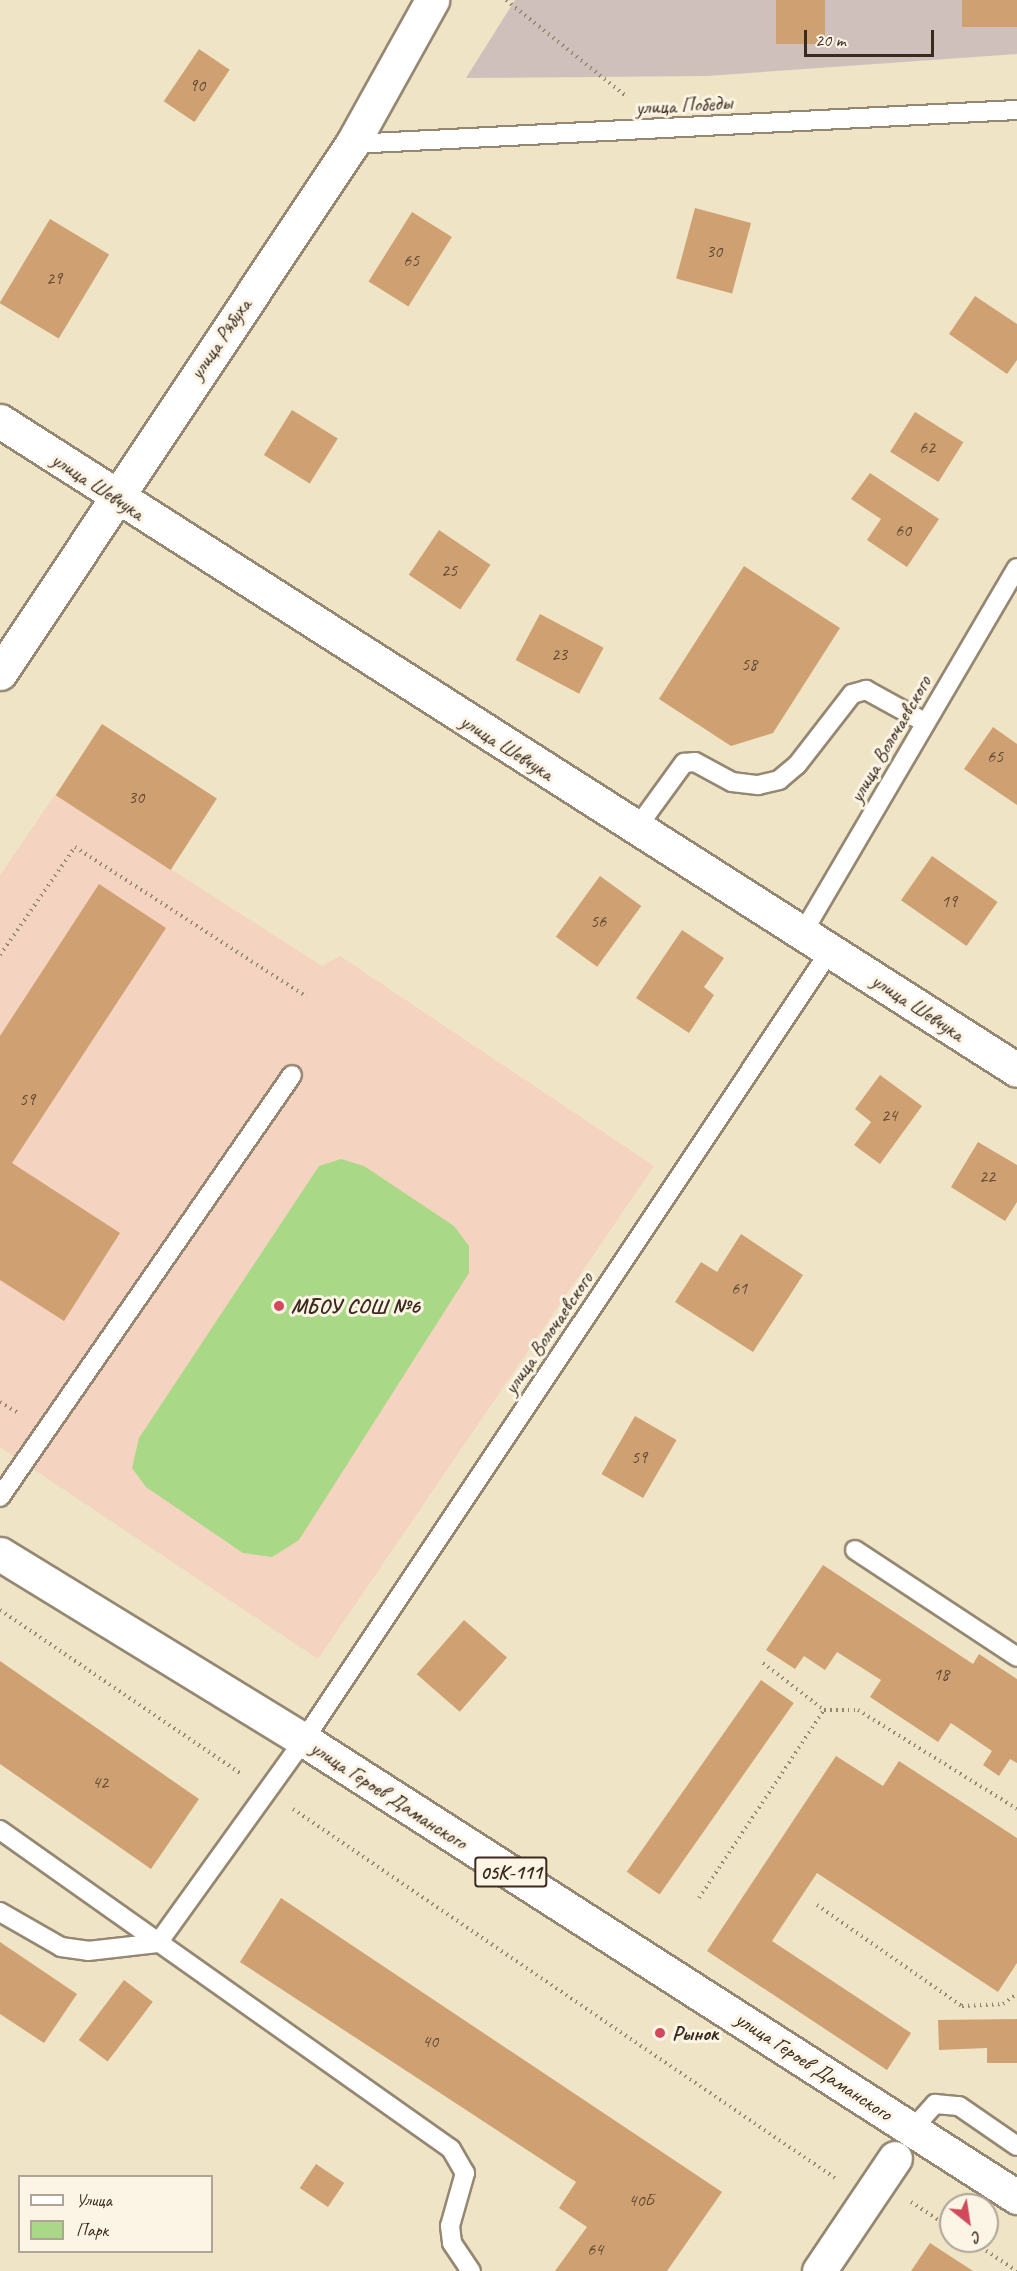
<!DOCTYPE html>
<html>
<head>
<meta charset="utf-8">
<style>
  body { margin:0 }
  #map { position:relative; width:1017px; height:2271px; overflow:hidden; background:#efe4c5; font-family:Caveat,sans-serif }
  div>[style] { position:absolute }
  [style*='--x'] { left:calc(var(--x)*1px); top:calc(var(--y)*1px); width:calc(var(--w)*1px); rotate:calc(var(--a)*1deg) }
  .built>* { inset:0; background:#f4d3c0 }
  .industrial>* { inset:0; background:#d0c0bc }
  .green>* { inset:0; background:#a9d987 }
  .building>* { inset:0; background:#cfa172; transform-origin:0 0 }
  .path>* { height:4px; margin-top:-2px; transform-origin:0; background:repeating-linear-gradient(90deg,#958772 0 1.5px,transparent 0 6px) }
  .roads { filter:drop-shadow(2px 0 #958772) drop-shadow(-2px 0 #958772) drop-shadow(0 2px #958772) drop-shadow(0 -2px #958772) }
  .service>* { height:18px; margin:-9px; padding:0 9px; transform-origin:9px; border-radius:9px; background:#fff }
  .minor>* { height:33px; margin:-16.5px; padding:0 16.5px; transform-origin:16.5px; border-radius:16.5px; background:#fff }
  .tertiary>* { height:33px; margin:-16.5px; padding:0 16.5px; transform-origin:16.5px; border-radius:16.5px; background:#fff }
  .secondary>* { height:33px; margin:-16.5px; padding:0 16.5px; transform-origin:16.5px; border-radius:16.5px; background:#fff }
  .primary>* { height:33px; margin:-16.5px; padding:0 16.5px; transform-origin:16.5px; border-radius:16.5px; background:#fff }
  .dots>* { width:16px; height:16px; translate:-50% -50%; box-sizing:border-box; border:3px solid #fcf5e5; border-radius:50% }
  span { translate:-50% -50%; white-space:nowrap; text-align:center; line-height:1.15; -webkit-text-stroke:6px #fcf5e5; paint-order:stroke }
  .number-label { font-size:18px; color:#604833 }
  .number-label span { -webkit-text-stroke-width:0 }
  .shield-label span { padding:2px 4px; background:#fcf5e5; border:2px solid; border-radius:4px; -webkit-text-stroke-width:0 }
  .shield-label { font-size:20px; color:#3b2a1e; font-weight:700 }
  .street-label { font-size:21px; color:#3b2a1e }
  .poi-label { font-size:21px; color:#3b2a1e; font-weight:700 }
  .left { translate:0 -50%; text-align:left }
  .legend { position:absolute; left:18px; top:2175px; width:195px; height:78px; box-sizing:border-box; background:#fcf5e5; border:2px solid #afa495; margin:0; padding:8px 10px; list-style:none; font-size:18px; color:#3b2a1e }
  .legend li { display:flex; align-items:center; gap:12px; height:30px }
  .legend b { width:30px; border:2px solid #afa495 }
  .north { position:absolute; left:939px; top:2193px; width:60px; height:60px; box-sizing:border-box; background:#fcf5e5; border:2px solid #afa495; border-radius:50%; rotate:150deg; font-size:16px; font-weight:700; line-height:24px; text-align:center; color:#3b2a1e }
  .north::after { content:''; display:block; margin:auto; width:21px; height:27px; background:#d1495b; clip-path:polygon(50% 0,100% 100%,50% 72%,0 100%) }
  .scale { position:absolute; left:804px; top:30px; width:130px; height:27px; box-sizing:border-box; border:3px solid #3b2a1e; border-top:0; padding-left:8px; font-size:18px; line-height:21px; white-space:nowrap; color:#3b2a1e; -webkit-text-stroke:4px #fcf5e5; paint-order:stroke }
</style>
</head>
<body>
<div id="map">
  <div class="built">
    <i style="clip-path:polygon(55px 795px,322px 966px,340px 956px,654px 1166px,318px 1659px,0 1447px,0 875px)"></i>
  </div>
  <div class="industrial">
    <i style="clip-path:polygon(515px 0,1017px 0,1017px 54px,707px 76px,466px 78px)"></i>
  </div>
  <div class="green">
    <i style="clip-path:polygon(341px 1159px,364px 1166px,454px 1226px,469px 1246px,469px 1273px,299px 1540px,272px 1557px,243px 1553px,146px 1487px,132px 1468px,139px 1438px,319px 1166px)"></i>
  </div>
  <div class="building">
    <i style="left:776px;top:0;width:49px;height:44px"></i>
    <i style="left:962px;top:0;width:55px;height:27px"></i>
    <i style="left:199px;top:49px;width:37px;height:63px;rotate:34deg"></i>
    <i style="left:695px;top:208px;width:58px;height:73px;rotate:15deg"></i>
    <i style="left:412px;top:212px;width:47px;height:82px;rotate:32deg"></i>
    <i style="left:50px;top:219px;width:69px;height:98px;rotate:31deg"></i>
    <i style="clip-path:polygon(975px 296px,1017px 324px,1017px 360px,1007px 374px,949px 334px)"></i>
    <i style="left:292px;top:410px;width:54px;height:53px;rotate:32deg"></i>
    <i style="left:915px;top:412px;width:57px;height:47px;rotate:32deg"></i>
    <i style="clip-path:polygon(870px 473px,939px 519px,907px 567px,867px 540px,881px 519px,851px 499px)"></i>
    <i style="left:439px;top:530px;width:62px;height:54px;rotate:34deg"></i>
    <i style="clip-path:polygon(744px 566px,840px 628px,773px 733px,731px 746px,659px 699px)"></i>
    <i style="left:540px;top:614px;width:72px;height:52px;rotate:28deg"></i>
    <i style="left:102px;top:724px;width:137px;height:85px;rotate:33deg"></i>
    <i style="clip-path:polygon(993px 727px,1017px 744px,1017px 805px,964px 769px)"></i>
    <i style="left:932px;top:856px;width:80px;height:54px;rotate:35deg"></i>
    <i style="left:600px;top:876px;width:51px;height:75px;rotate:36deg"></i>
    <i style="clip-path:polygon(99px 884px,166px 928px,12px 1163px,120px 1233px,64px 1321px,0 1280px,0 1036px)"></i>
    <i style="clip-path:polygon(682px 930px,724px 958px,704px 987px,714px 995px,689px 1033px,636px 998px)"></i>
    <i style="clip-path:polygon(880px 1075px,922px 1106px,880px 1164px,854px 1145px,871px 1122px,855px 1109px)"></i>
    <i style="clip-path:polygon(978px 1142px,1017px 1165px,1017px 1202px,1005px 1221px,951px 1187px)"></i>
    <i style="clip-path:polygon(741px 1234px,803px 1275px,753px 1352px,675px 1302px,701px 1262px,717px 1272px)"></i>
    <i style="left:635px;top:1416px;width:48px;height:67px;rotate:30deg"></i>
    <i style="clip-path:polygon(823px 1565px,973px 1664px,979px 1654px,1017px 1679px,1017px 1763px,1010px 1759px,999px 1776px,983px 1765px,992px 1751px,951px 1723px,938px 1742px,870px 1697px,881px 1680px,837px 1652px,825px 1670px,804px 1656px,795px 1669px,766px 1650px)"></i>
    <i style="left:464px;top:1620px;width:57px;height:72px;rotate:41deg"></i>
    <i style="clip-path:polygon(0 1661px,199px 1799px,151px 1869px,0 1764px)"></i>
    <i style="left:761px;top:1680px;width:40px;height:234px;rotate:35deg"></i>
    <i style="clip-path:polygon(836px 1756px,883px 1786px,899px 1761px,1017px 1838px,1017px 1963px,998px 1992px,817px 1873px,772px 1941px,911px 2033px,887px 2070px,707px 1951px)"></i>
    <i style="clip-path:polygon(281px 1898px,722px 2192px,667px 2271px,555px 2271px,587px 2227px,559px 2208px,576px 2182px,240px 1962px)"></i>
    <i style="clip-path:polygon(0 1942px,77px 1994px,44px 2043px,0 2014px)"></i>
    <i style="left:124px;top:1980px;width:36px;height:75px;rotate:37deg"></i>
    <i style="clip-path:polygon(1017px 2019px,1017px 2063px,987px 2063px,987px 2048px,939px 2050px,938px 2020px)"></i>
    <i style="left:316px;top:2164px;width:34px;height:29px;rotate:34deg"></i>
    <i style="clip-path:polygon(930px 2243px,973px 2271px,911px 2271px)"></i>
  </div>
  <div class="path">
    <i style="--x:506;--y:0;--w:155;--a:38.7"></i>
    <i style="--x:0;--y:955;--w:131;--a:-55.2"></i>
    <i style="--x:75;--y:847;--w:276;--a:32.9"></i>
    <i style="--x:0;--y:1402;--w:23;--a:31"></i>
    <i style="--x:0;--y:1610;--w:290;--a:34.2"></i>
    <i style="--x:763;--y:1663;--w:77;--a:37.6"></i>
    <i style="--x:824;--y:1710;--w:34;--a:0"></i>
    <i style="--x:858;--y:1710;--w:187;--a:31.9"></i>
    <i style="--x:293;--y:1809;--w:656;--a:34.25"></i>
    <i style="--x:699;--y:1898;--w:226;--a:-56.4"></i>
    <i style="--x:817;--y:1905;--w:177;--a:34.9"></i>
    <i style="--x:962;--y:2006;--w:41;--a:-2.8"></i>
    <i style="--x:1003;--y:2004;--w:17;--a:-36"></i>
    <i style="--x:911;--y:2202;--w:48;--a:33"></i>
    <i style="--x:971;--y:2241;--w:55;--a:33.1"></i>
  </div>
  <div class="roads">
    <div class="service">
      <i style="--x:352;--y:144;--w:666;--a:-2.93"></i>
      <i style="--x:636;--y:829;--w:82;--a:-54"></i>
      <i style="--x:684;--y:763;--w:11;--a:-5"></i>
      <i style="--x:695;--y:762;--w:42;--a:28.4"></i>
      <i style="--x:732;--y:782;--w:26;--a:7"></i>
      <i style="--x:758;--y:785;--w:22;--a:-13"></i>
      <i style="--x:779;--y:780;--w:23;--a:-40"></i>
      <i style="--x:797;--y:765;--w:90;--a:-52.2"></i>
      <i style="--x:852;--y:694;--w:15;--a:-16"></i>
      <i style="--x:866;--y:690;--w:68;--a:28.8"></i>
      <i style="--x:802;--y:934;--w:424;--a:-59.6"></i>
      <i style="--x:0;--y:1497;--w:513;--a:-55.32"></i>
      <i style="--x:855;--y:1550;--w:194;--a:33.4"></i>
      <i style="--x:0;--y:1830;--w:552;--a:35.27"></i>
      <i style="--x:451;--y:2149;--w:28;--a:60"></i>
      <i style="--x:465;--y:2173;--w:55;--a:105.8"></i>
      <i style="--x:450;--y:2226;--w:17;--a:83"></i>
      <i style="--x:452;--y:2243;--w:34;--a:56"></i>
      <i style="--x:0;--y:1912;--w:70;--a:29.8"></i>
      <i style="--x:61;--y:1947;--w:27;--a:8"></i>
      <i style="--x:88;--y:1951;--w:70;--a:-6.5"></i>
      <i style="--x:158;--y:1943;--w:250;--a:-54.3"></i>
      <i style="--x:304;--y:1740;--w:948;--a:-56.31"></i>
      <i style="--x:907;--y:2135;--w:42;--a:-47.9"></i>
      <i style="--x:935;--y:2104;--w:24;--a:5"></i>
      <i style="--x:959;--y:2106;--w:70;--a:34.6"></i>
    </div>
    <div class="minor">
      <i style="--x:819;--y:2271;--w:136;--a:-56.1"></i>
    </div>
    <div class="tertiary">
      <i style="--x:0;--y:421;--w:1206;--a:32.54"></i>
    </div>
    <div class="secondary">
      <i style="--x:0;--y:673;--w:635;--a:-56.36"></i>
      <i style="--x:352;--y:144;--w:165;--a:-60.9"></i>
    </div>
    <div class="primary">
      <i style="--x:0;--y:1554;--w:356;--a:31.5"></i>
      <i style="--x:304;--y:1740;--w:847;--a:32.66"></i>
    </div>
  </div>
  <div class="dots">
    <i style="left:279px;top:1306px;background:#d1495b"></i>
    <i style="left:660px;top:2033px;background:#d1495b"></i>
  </div>
  <div class="number-label">
    <span style="left:197px;top:85px">90</span>
    <span style="left:714px;top:251px">30</span>
    <span style="left:411px;top:260px">65</span>
    <span style="left:54px;top:278px">29</span>
    <span style="left:927px;top:447px">62</span>
    <span style="left:903px;top:530px">60</span>
    <span style="left:449px;top:570px">25</span>
    <span style="left:559px;top:654px">23</span>
    <span style="left:749px;top:664px">58</span>
    <span style="left:995px;top:756px">65</span>
    <span style="left:136px;top:797px">30</span>
    <span style="left:949px;top:901px">19</span>
    <span style="left:598px;top:921px">56</span>
    <span style="left:27px;top:1099px">59</span>
    <span style="left:889px;top:1115px">24</span>
    <span style="left:987px;top:1176px">22</span>
    <span style="left:739px;top:1288px">61</span>
    <span style="left:639px;top:1457px">59</span>
    <span style="left:941px;top:1674px">18</span>
    <span style="left:100px;top:1782px">42</span>
    <span style="left:430px;top:2041px">40</span>
    <span style="left:641px;top:2200px">40Б</span>
    <span style="left:595px;top:2249px">64</span>
  </div>
  <div class="shield-label">
    <span style="left:511px;top:1872px">05К-111</span>
  </div>
  <div class="street-label">
    <span style="left:684px;top:105px;rotate:-3deg">улица Победы</span>
    <span style="left:220px;top:339px;rotate:-56deg">улица Рябуха</span>
    <span style="left:98px;top:486px;rotate:33deg">улица Шевчука</span>
    <span style="left:890px;top:739px;rotate:-60deg">улица Волочаевского</span>
    <span style="left:507px;top:747px;rotate:32deg">улица Шевчука</span>
    <span style="left:918px;top:1007px;rotate:33deg">улица Шевчука</span>
    <span style="left:548px;top:1333px;rotate:-56deg">улица Волочаевского</span>
    <span style="left:389px;top:1795px;rotate:33deg">улица Героев Даманского</span>
    <span style="left:814px;top:2066px;rotate:33deg">улица Героев Даманского</span>
  </div>
  <div class="poi-label">
    <span class="left" style="left:291px;top:1306px">МБОУ СОШ №6</span>
    <span class="left" style="left:672px;top:2033px">Рынок</span>
  </div>
  <ul class="legend">
  <li><b style="height:8px;background:#fff"></b>Улица</li>
  <li><b style="height:16px;background:#a9d987"></b>Парк</li>
  </ul>
  <div class="north">С</div>
  <div class="scale">20 m</div>
</div>
</body>
</html>
